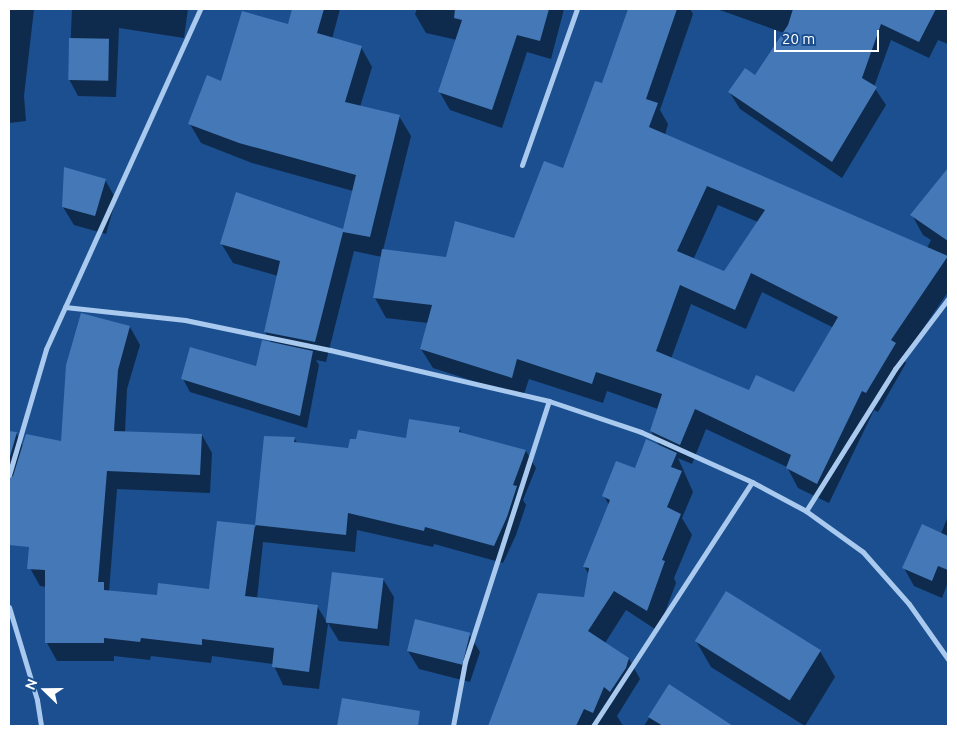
<!DOCTYPE html>
<html>
<head>
<meta charset="utf-8">
<style>
  body { margin:0 }
  #map { position:relative; width:957px; height:735px; overflow:hidden; background:#1b4f8f; font-family:Ubuntu,sans-serif }
  div>[style] { position:absolute }
  [style*='--x'] { left:calc(var(--x)*1px); top:calc(var(--y)*1px); width:calc(var(--w)*1px); rotate:calc(var(--a)*1deg) }
  .shadow>* { inset:0; background:#0007 }
  .building>* { inset:0; background:#4478b7; transform-origin:0 0 }
  .street>* { height:5px; margin:-2.5px; padding:0 2.5px; transform-origin:2.5px; border-radius:2.5px; background:#a9c9ee }
  span { translate:-50% -50%; white-space:nowrap; text-align:center; line-height:1.15; -webkit-text-stroke:4px #1b4f8f; paint-order:stroke }
  .frame { position:absolute; inset:0; border:10px solid #fff; pointer-events:none }
  .north { position:absolute; left:20px; top:665px; width:50px; height:50px; -webkit-text-stroke:4px #1b4f8f; paint-order:stroke; rotate:292deg; font-size:14px; font-weight:700; line-height:20px; text-align:center; color:#fff }
  .north::after { content:''; display:block; margin:auto; width:18px; height:22px; background:#fff; clip-path:polygon(50% 0,100% 100%,50% 72%,0 100%) }
  .scale { position:absolute; left:774px; top:30px; width:105px; height:22px; box-sizing:border-box; border:2px solid #fff; border-top:0; padding-left:6px; font-size:15px; line-height:18px; white-space:nowrap; color:#fff; -webkit-text-stroke:4px #1b4f8f; paint-order:stroke }
</style>
</head>
<body>
<div id="map">
  <div class="shadow">
    <i style="clip-path:polygon(9px 9px,34px 9px,24px 96px,26px 121px,9px 123px)"></i>
    <i style="clip-path:polygon(72px 9px,188px 9px,184px 38px,119px 28px,116px 97px,78px 96px,69px 79px)"></i>
    <i style="clip-path:polygon(evenodd,294px 9px,340px 9px,332px 39px,361px 47px,372px 67px,360px 107px,399px 116px,411px 136px,383px 250px,447px 258px,515px 240px,564px 170px,603px 85px,630px 9px,690px 9px,693px 14px,660px 110px,668px 124px,665px 135px,927px 248px,931px 240px,923px 235px,912px 215px,948px 170px,948px 292px,903px 358px,906px 363px,878px 412px,874px 410px,829px 503px,798px 488px,787px 467px,706px 429px,692px 464px,678px 458px,693px 492px,682px 518px,692px 535px,674px 578px,676px 583px,658px 631px,626px 610px,605px 643px,629px 659px,640px 679px,617px 716px,623px 726px,489px 725px,585px 599px,589px 575px,584px 566px,609px 505px,604px 496px,660px 447px,651px 431px,658px 409px,607px 391px,603px 403px,529px 379px,523px 397px,433px 368px,421px 349px,428px 323px,386px 318px,375px 298px,382px 257px,354px 251px,326px 362px,316px 360px,319px 365px,307px 428px,190px 392px,183px 379px,257px 367px,272px 344px,265px 332px,278px 276px,233px 263px,221px 243px,344px 230px,353px 191px,252px 163px,201px 143px,190px 124px,222px 82px,289px 26px,294px 9px,718px 205px,758px 222px,724px 273px,693px 260px,718px 205px,294px 9px,762px 292px,834px 328px,795px 394px,749px 392px,671px 359px,691px 304px,746px 329px,762px 292px)"></i>
    <i style="clip-path:polygon(417px 9px,564px 9px,551px 59px,527px 52px,502px 128px,450px 110px,439px 91px,457px 40px,426px 33px,415px 14px)"></i>
    <i style="clip-path:polygon(717px 9px,948px 9px,948px 44px,938px 40px,929px 58px,891px 40px,874px 87px,886px 105px,842px 178px,740px 109px,730px 93px,755px 77px,784px 33px)"></i>
    <i style="clip-path:polygon(105px 180px,116px 199px,106px 234px,74px 225px,63px 207px)"></i>
    <i style="clip-path:polygon(130px 327px,140px 345px,127px 389px,125px 433px,202px 435px,212px 453px,210px 493px,117px 489px,109px 592px,158px 596px,210px 591px,218px 523px,256px 527px,265px 437px,294px 438px,298px 444px,349px 449px,459px 428px,462px 434px,526px 451px,536px 468px,523px 500px,526px 505px,516px 535px,503px 563px,434px 544px,433px 547px,357px 530px,355px 552px,263px 542px,257px 599px,317px 606px,328px 624px,319px 689px,283px 685px,273px 664px,212px 656px,211px 663px,151px 656px,150px 660px,114px 656px,114px 661px,57px 661px,47px 643px,47px 587px,40px 586px,30px 568px,36px 501px,9px 495px,9px 432px,16px 433px,23px 446px,62px 442px)"></i>
    <i style="clip-path:polygon(948px 516px,948px 582px,942px 598px,914px 586px,904px 568px,934px 552px)"></i>
    <i style="clip-path:polygon(383px 579px,394px 597px,389px 646px,339px 641px,328px 623px)"></i>
    <i style="clip-path:polygon(469px 634px,480px 652px,470px 682px,419px 669px,408px 651px)"></i>
    <i style="clip-path:polygon(696px 641px,820px 651px,835px 677px,805px 726px,711px 667px)"></i>
    <i style="clip-path:polygon(669px 686px,730px 726px,644px 726px)"></i>
    <i style="clip-path:polygon(343px 699px,398px 725px,398px 726px,339px 726px)"></i>
  </div>
  <div class="building">
    <i style="clip-path:polygon(292px 9px,324px 9px,317px 33px,362px 46px,345px 102px,400px 115px,370px 237px,343px 232px,315px 342px,264px 332px,280px 261px,220px 244px,236px 192px,343px 229px,356px 175px,239px 143px,188px 124px,207px 75px,221px 81px,242px 11px,288px 24px)"></i>
    <i style="clip-path:polygon(455px 9px,549px 9px,540px 41px,517px 35px,492px 110px,438px 92px,462px 20px,454px 18px)"></i>
    <i style="clip-path:polygon(evenodd,628px 9px,677px 9px,646px 99px,658px 103px,649px 127px,948px 256px,891px 340px,896px 343px,866px 393px,862px 391px,817px 484px,786px 468px,791px 455px,695px 409px,680px 445px,650px 431px,662px 394px,596px 372px,592px 384px,517px 359px,512px 378px,420px 349px,432px 305px,373px 298px,382px 249px,446px 257px,455px 221px,514px 238px,544px 161px,563px 168px,595px 81px,602px 83px,628px 9px,707px 186px,765px 210px,724px 271px,677px 251px,707px 186px,628px 9px,751px 273px,838px 317px,794px 392px,756px 375px,749px 390px,656px 351px,680px 285px,735px 310px,751px 273px)"></i>
    <i style="clip-path:polygon(793px 9px,936px 9px,919px 42px,881px 24px,862px 78px,877px 87px,832px 162px,728px 92px,745px 68px,755px 75px,788px 25px)"></i>
    <i style="left:69px;top:38px;width:40px;height:42px;rotate:1deg"></i>
    <i style="clip-path:polygon(64px 167px,106px 179px,95px 216px,62px 207px)"></i>
    <i style="clip-path:polygon(948px 168px,948px 241px,910px 215px)"></i>
    <i style="clip-path:polygon(81px 313px,130px 326px,118px 370px,114px 431px,202px 434px,200px 475px,107px 471px,98px 582px,104px 582px,104px 590px,157px 595px,158px 583px,209px 589px,217px 521px,255px 525px,245px 596px,318px 605px,309px 672px,272px 667px,274px 648px,202px 639px,202px 645px,141px 638px,140px 642px,104px 638px,104px 643px,45px 643px,45px 570px,27px 569px,29px 547px,9px 545px,9px 479px,13px 476px,26px 434px,61px 441px,66px 365px)"></i>
    <i style="clip-path:polygon(262px 340px,313px 351px,300px 416px,181px 379px,190px 347px,256px 366px)"></i>
    <i style="clip-path:polygon(409px 419px,460px 427px,459px 432px,526px 450px,513px 485px,517px 486px,507px 517px,494px 546px,425px 527px,424px 531px,348px 513px,346px 535px,255px 525px,264px 436px,295px 437px,294px 442px,348px 448px,350px 439px,356px 439px,358px 430px,406px 438px)"></i>
    <i style="clip-path:polygon(9px 431px,17px 432px,9px 460px)"></i>
    <i style="clip-path:polygon(646px 439px,677px 453px,671px 467px,682px 471px,667px 507px,681px 514px,662px 560px,665px 561px,647px 611px,614px 591px,588px 631px,629px 658px,626px 668px,610px 692px,604px 687px,593px 713px,584px 709px,576px 726px,488px 726px,538px 593px,584px 597px,589px 568px,583px 567px,610px 500px,602px 496px,616px 461px,635px 468px)"></i>
    <i style="clip-path:polygon(922px 524px,948px 536px,948px 570px,938px 566px,932px 581px,902px 568px)"></i>
    <i style="left:332px;top:572px;width:52px;height:51px;rotate:7deg"></i>
    <i style="left:726px;top:591px;width:112px;height:59px;rotate:32deg"></i>
    <i style="left:415px;top:619px;width:57px;height:33px;rotate:14deg"></i>
    <i style="clip-path:polygon(669px 684px,733px 726px,663px 726px,648px 717px)"></i>
    <i style="clip-path:polygon(342px 698px,420px 711px,418px 726px,337px 726px)"></i>
  </div>
  <div class="street">
    <i style="--x:522;--y:165;--w:165;--a:-70.6"></i>
    <i style="--x:65;--y:307;--w:121;--a:6.2"></i>
    <i style="--x:185;--y:320;--w:148;--a:11.7"></i>
    <i style="--x:330;--y:350;--w:225;--a:13.1"></i>
    <i style="--x:549;--y:401;--w:97;--a:18.6"></i>
    <i style="--x:641;--y:432;--w:122;--a:24.2"></i>
    <i style="--x:752;--y:482;--w:61;--a:28.2"></i>
    <i style="--x:806;--y:511;--w:70;--a:35.7"></i>
    <i style="--x:863;--y:552;--w:69;--a:48.5"></i>
    <i style="--x:909;--y:604;--w:67;--a:54.7"></i>
    <i style="--x:9;--y:475;--w:131;--a:-73.6"></i>
    <i style="--x:46;--y:349;--w:373;--a:-65.6"></i>
    <i style="--x:806;--y:511;--w:168;--a:-57.9"></i>
    <i style="--x:895;--y:369;--w:88;--a:-52.9"></i>
    <i style="--x:9;--y:607;--w:97;--a:73.2"></i>
    <i style="--x:37;--y:700;--w:26;--a:81"></i>
    <i style="--x:453;--y:726;--w:65;--a:-79.4"></i>
    <i style="--x:465;--y:662;--w:274;--a:-72.2"></i>
    <i style="--x:593;--y:726;--w:291;--a:-56.9"></i>
  </div>
  <div class="frame"></div>
  <div class="north">N</div>
  <div class="scale">20 m</div>
</div>
</body>
</html>
